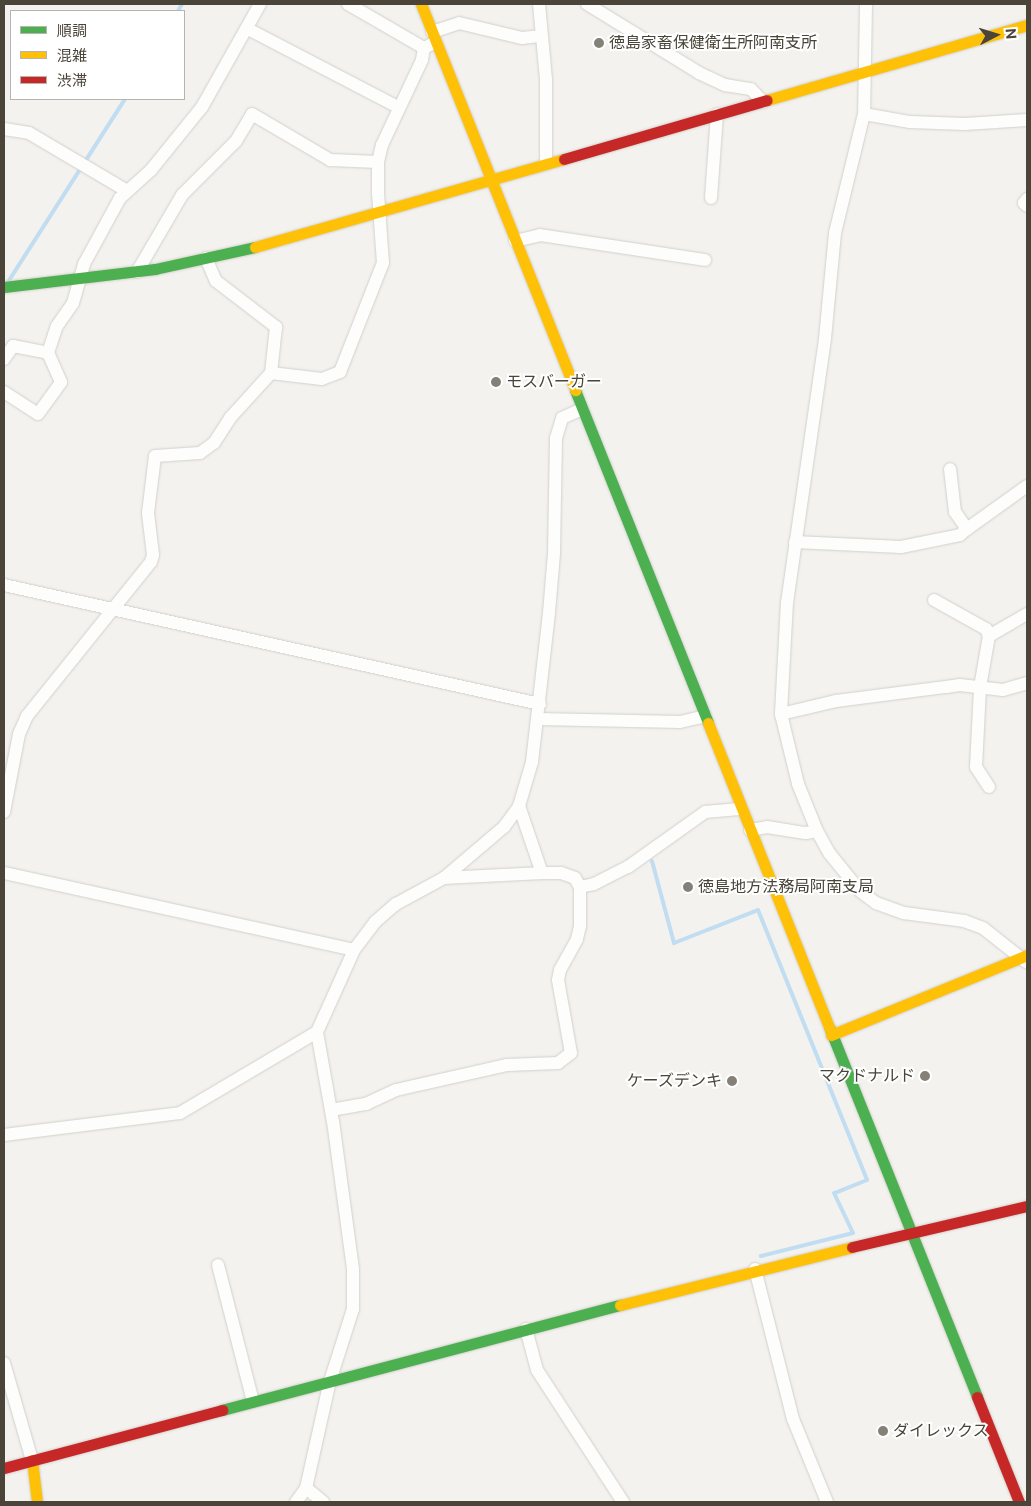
<!DOCTYPE html>
<html>
<head>
<meta charset="utf-8">
<style>
  body { margin:0 }
  #map { position:relative; width:1031px; height:1506px; overflow:hidden; background:#f4f2ee; font-family:"Public Sans","Noto Sans JP",sans-serif }
  div>[style] { position:absolute }
  [style*='--x'] { left:calc(var(--x)*1px); top:calc(var(--y)*1px); width:calc(var(--w)*1px); rotate:calc(var(--a)*1deg) }
  .stream>* { height:4px; margin:-2px; padding:0 2px; transform-origin:2px; border-radius:2px; background:#c0ddf1 }
  .roads { filter:drop-shadow(0 0 1px #d2d0cb) drop-shadow(0 0 1px #d2d0cb) }
  .street>* { height:12px; margin:-6px; padding:0 6px; transform-origin:6px; border-radius:6px; background:#fdfdfc }
  .fast>* { height:11px; margin:-5.5px; padding:0 5.5px; transform-origin:5.5px; border-radius:5.5px; background:#4caf50 }
  .slow>* { height:11px; margin:-5.5px; padding:0 5.5px; transform-origin:5.5px; border-radius:5.5px; background:#ffc107 }
  .jam>* { height:11px; margin:-5.5px; padding:0 5.5px; transform-origin:5.5px; border-radius:5.5px; background:#c62828 }
  .dots>* { width:14px; height:14px; translate:-50% -50%; box-sizing:border-box; border:2px solid #fff; border-radius:50% }
  span { translate:-50% -50%; white-space:nowrap; text-align:center; line-height:1.15; -webkit-text-stroke:4px #fff; paint-order:stroke }
  .poi-label { font-size:16px; color:#4b4439 }
  .left { translate:0 -50%; text-align:left }
  .right { translate:-100% -50%; text-align:right }
  .frame { position:absolute; inset:0; border:5px solid #4b4439; pointer-events:none }
  .legend { position:absolute; left:10px; top:10px; width:175px; height:90px; box-sizing:border-box; background:#fff; border:1px solid #b7b4b0; margin:0; padding:6px 9px; list-style:none; font-size:15px; color:#4b4439 }
  .legend li { display:flex; align-items:center; gap:10px; height:25px }
  .legend b { width:25px; border:1px solid #b7b4b0 }
  .north { position:absolute; left:971px; top:10px; width:50px; height:50px; -webkit-text-stroke:4px #fff; paint-order:stroke; rotate:85deg; font-size:14px; font-weight:700; line-height:20px; text-align:center; color:#4b4439 }
  .north::after { content:''; display:block; margin:auto; width:18px; height:22px; background:#4b4439; clip-path:polygon(50% 0,100% 100%,50% 72%,0 100%) }
</style>
</head>
<body>
<div id="map">
  <div class="stream">
    <i style="--x:178;--y:11;--w:8;--a:-60"></i>
    <i style="--x:8;--y:282;--w:217;--a:-57.4"></i>
    <i style="--x:652;--y:861;--w:85;--a:75"></i>
    <i style="--x:674;--y:943;--w:90;--a:-21.4"></i>
    <i style="--x:758;--y:910;--w:291;--a:68"></i>
    <i style="--x:867;--y:1180;--w:35;--a:158"></i>
    <i style="--x:834;--y:1193;--w:44;--a:64.6"></i>
    <i style="--x:853;--y:1233;--w:95;--a:166"></i>
  </div>
  <div class="roads">
    <div class="street">
      <i style="--x:348;--y:4;--w:88;--a:30.1"></i>
      <i style="--x:424;--y:48;--w:7;--a:-27"></i>
      <i style="--x:539;--y:4;--w:76;--a:84.7"></i>
      <i style="--x:546;--y:80;--w:84;--a:90"></i>
      <i style="--x:587;--y:4;--w:132;--a:31.6"></i>
      <i style="--x:699;--y:73;--w:29;--a:25"></i>
      <i style="--x:725;--y:85;--w:26;--a:9"></i>
      <i style="--x:751;--y:89;--w:18;--a:47"></i>
      <i style="--x:866;--y:4;--w:110;--a:91"></i>
      <i style="--x:864;--y:114;--w:122;--a:103.7"></i>
      <i style="--x:835;--y:233;--w:106;--a:95.4"></i>
      <i style="--x:825;--y:339;--w:266;--a:98.2"></i>
      <i style="--x:787;--y:602;--w:112;--a:93.1"></i>
      <i style="--x:781;--y:714;--w:72;--a:76.3"></i>
      <i style="--x:798;--y:784;--w:51;--a:68"></i>
      <i style="--x:817;--y:831;--w:26;--a:61"></i>
      <i style="--x:830;--y:854;--w:48;--a:51"></i>
      <i style="--x:860;--y:891;--w:20;--a:37"></i>
      <i style="--x:876;--y:903;--w:30;--a:20"></i>
      <i style="--x:904;--y:913;--w:61;--a:7.6"></i>
      <i style="--x:964;--y:921;--w:20;--a:20"></i>
      <i style="--x:983;--y:928;--w:55;--a:38.3"></i>
      <i style="--x:248;--y:29;--w:169;--a:27.5"></i>
      <i style="--x:432;--y:32;--w:28;--a:-18"></i>
      <i style="--x:459;--y:23;--w:65;--a:13.4"></i>
      <i style="--x:522;--y:38;--w:18;--a:-6"></i>
      <i style="--x:864;--y:114;--w:47;--a:9.9"></i>
      <i style="--x:910;--y:122;--w:55;--a:2.1"></i>
      <i style="--x:965;--y:124;--w:62;--a:-3.7"></i>
      <i style="--x:4;--y:129;--w:25;--a:9"></i>
      <i style="--x:29;--y:133;--w:114;--a:30.6"></i>
      <i style="--x:711;--y:198;--w:84;--a:-85.9"></i>
      <i style="--x:1027;--y:199;--w:5;--a:127"></i>
      <i style="--x:1024;--y:203;--w:4;--a:45"></i>
      <i style="--x:515;--y:241;--w:26;--a:-13"></i>
      <i style="--x:540;--y:235;--w:167;--a:8.6"></i>
      <i style="--x:206;--y:258;--w:25;--a:67"></i>
      <i style="--x:216;--y:281;--w:76;--a:37.5"></i>
      <i style="--x:276;--y:327;--w:46;--a:96.2"></i>
      <i style="--x:137;--y:272;--w:89;--a:-59.7"></i>
      <i style="--x:182;--y:195;--w:76;--a:-45"></i>
      <i style="--x:236;--y:141;--w:31;--a:-59"></i>
      <i style="--x:252;--y:114;--w:91;--a:30.5"></i>
      <i style="--x:330;--y:160;--w:48;--a:2.4"></i>
      <i style="--x:4;--y:359;--w:16;--a:-55"></i>
      <i style="--x:13;--y:346;--w:36;--a:11"></i>
      <i style="--x:4;--y:392;--w:40;--a:32.9"></i>
      <i style="--x:38;--y:414;--w:39;--a:-54"></i>
      <i style="--x:61;--y:382;--w:32;--a:-114"></i>
      <i style="--x:48;--y:353;--w:28;--a:-72"></i>
      <i style="--x:57;--y:326;--w:28;--a:-55"></i>
      <i style="--x:73;--y:303;--w:41;--a:-74.2"></i>
      <i style="--x:84;--y:264;--w:75;--a:-61.4"></i>
      <i style="--x:120;--y:198;--w:42;--a:-42.1"></i>
      <i style="--x:151;--y:170;--w:81;--a:-51"></i>
      <i style="--x:202;--y:107;--w:118;--a:-60.6"></i>
      <i style="--x:967;--y:529;--w:74;--a:-35.6"></i>
      <i style="--x:795;--y:542;--w:106;--a:2.7"></i>
      <i style="--x:901;--y:547;--w:60;--a:-11.5"></i>
      <i style="--x:960;--y:535;--w:9;--a:-41"></i>
      <i style="--x:967;--y:529;--w:21;--a:-125"></i>
      <i style="--x:955;--y:512;--w:43;--a:-96.6"></i>
      <i style="--x:4;--y:585;--w:549;--a:12.52"></i>
      <i style="--x:934;--y:600;--w:60;--a:29.1"></i>
      <i style="--x:986;--y:629;--w:8;--a:67"></i>
      <i style="--x:989;--y:636;--w:44;--a:-30.1"></i>
      <i style="--x:781;--y:714;--w:57;--a:-13.3"></i>
      <i style="--x:836;--y:701;--w:111;--a:-7.3"></i>
      <i style="--x:946;--y:687;--w:14;--a:-8"></i>
      <i style="--x:960;--y:685;--w:43;--a:6.6"></i>
      <i style="--x:1003;--y:690;--w:25;--a:-16"></i>
      <i style="--x:538;--y:719;--w:142;--a:1.2"></i>
      <i style="--x:680;--y:722;--w:26;--a:-13"></i>
      <i style="--x:989;--y:787;--w:24;--a:-123"></i>
      <i style="--x:976;--y:767;--w:80;--a:-87.1"></i>
      <i style="--x:980;--y:687;--w:52;--a:-80"></i>
      <i style="--x:519;--y:806;--w:71;--a:71.1"></i>
      <i style="--x:4;--y:812;--w:79;--a:-79.1"></i>
      <i style="--x:19;--y:734;--w:20;--a:-66"></i>
      <i style="--x:27;--y:716;--w:198;--a:-51.2"></i>
      <i style="--x:151;--y:562;--w:7;--a:-74"></i>
      <i style="--x:153;--y:555;--w:42;--a:-96.8"></i>
      <i style="--x:148;--y:513;--w:57;--a:-83"></i>
      <i style="--x:155;--y:456;--w:45;--a:-3.8"></i>
      <i style="--x:200;--y:453;--w:17;--a:-36"></i>
      <i style="--x:214;--y:443;--w:30;--a:-57"></i>
      <i style="--x:230;--y:418;--w:61;--a:-47.7"></i>
      <i style="--x:271;--y:373;--w:51;--a:6.7"></i>
      <i style="--x:322;--y:379;--w:19;--a:-21"></i>
      <i style="--x:340;--y:372;--w:117;--a:-68.5"></i>
      <i style="--x:383;--y:263;--w:69;--a:-94.1"></i>
      <i style="--x:378;--y:194;--w:32;--a:-90"></i>
      <i style="--x:378;--y:162;--w:17;--a:-77"></i>
      <i style="--x:382;--y:145;--w:94;--a:-64.8"></i>
      <i style="--x:422;--y:60;--w:12;--a:-81"></i>
      <i style="--x:750;--y:830;--w:17;--a:-10"></i>
      <i style="--x:767;--y:827;--w:39;--a:9"></i>
      <i style="--x:806;--y:833;--w:11;--a:-10"></i>
      <i style="--x:4;--y:873;--w:358;--a:12.4"></i>
      <i style="--x:580;--y:887;--w:14;--a:-12"></i>
      <i style="--x:594;--y:884;--w:38;--a:-27"></i>
      <i style="--x:628;--y:867;--w:95;--a:-35.5"></i>
      <i style="--x:705;--y:812;--w:37;--a:-5"></i>
      <i style="--x:331;--y:1110;--w:36;--a:-10"></i>
      <i style="--x:366;--y:1104;--w:33;--a:-25"></i>
      <i style="--x:396;--y:1090;--w:114;--a:-12.7"></i>
      <i style="--x:507;--y:1065;--w:51;--a:-2.2"></i>
      <i style="--x:558;--y:1063;--w:16;--a:-38"></i>
      <i style="--x:571;--y:1053;--w:74;--a:-100.1"></i>
      <i style="--x:558;--y:980;--w:10;--a:-79"></i>
      <i style="--x:560;--y:970;--w:35;--a:-61"></i>
      <i style="--x:577;--y:939;--w:13;--a:-77"></i>
      <i style="--x:580;--y:926;--w:39;--a:-90"></i>
      <i style="--x:580;--y:887;--w:10;--a:-119"></i>
      <i style="--x:575;--y:878;--w:15;--a:-160"></i>
      <i style="--x:561;--y:873;--w:19;--a:180"></i>
      <i style="--x:542;--y:873;--w:98;--a:177.1"></i>
      <i style="--x:4;--y:1135;--w:177;--a:-7.1"></i>
      <i style="--x:180;--y:1113;--w:159;--a:-30.6"></i>
      <i style="--x:218;--y:1265;--w:140;--a:75.6"></i>
      <i style="--x:755;--y:1269;--w:155;--a:75.8"></i>
      <i style="--x:793;--y:1419;--w:90;--a:67.7"></i>
      <i style="--x:526;--y:1329;--w:42;--a:75"></i>
      <i style="--x:537;--y:1370;--w:158;--a:56.9"></i>
      <i style="--x:4;--y:1363;--w:101;--a:73.9"></i>
      <i style="--x:306;--y:1488;--w:22;--a:39"></i>
      <i style="--x:296;--y:1502;--w:17;--a:-54"></i>
      <i style="--x:306;--y:1488;--w:110;--a:-77.4"></i>
      <i style="--x:330;--y:1381;--w:76;--a:-72.3"></i>
      <i style="--x:353;--y:1309;--w:40;--a:-90"></i>
      <i style="--x:353;--y:1269;--w:148;--a:-97.7"></i>
      <i style="--x:333;--y:1122;--w:91;--a:-100.1"></i>
      <i style="--x:317;--y:1032;--w:90;--a:-65.7"></i>
      <i style="--x:354;--y:950;--w:35;--a:-53"></i>
      <i style="--x:375;--y:922;--w:28;--a:-41"></i>
      <i style="--x:396;--y:904;--w:55;--a:-28.4"></i>
      <i style="--x:444;--y:878;--w:79;--a:-40.4"></i>
      <i style="--x:504;--y:827;--w:26;--a:-54"></i>
      <i style="--x:519;--y:806;--w:46;--a:-73.5"></i>
      <i style="--x:532;--y:762;--w:150;--a:-83.5"></i>
      <i style="--x:549;--y:613;--w:60;--a:-85.2"></i>
      <i style="--x:554;--y:553;--w:115;--a:-89"></i>
      <i style="--x:556;--y:438;--w:21;--a:-73"></i>
      <i style="--x:562;--y:418;--w:22;--a:-24"></i>
    </div>
    <div class="fast">
      <i style="--x:4;--y:287;--w:152;--a:-6.8"></i>
      <i style="--x:155;--y:269;--w:102;--a:-12.4"></i>
      <i style="--x:575;--y:390;--w:359;--a:68.2"></i>
      <i style="--x:830;--y:1029;--w:396;--a:68.2"></i>
      <i style="--x:222;--y:1410;--w:412;--a:-14.8"></i>
    </div>
    <div class="slow">
      <i style="--x:421;--y:4;--w:416;--a:68.2"></i>
      <i style="--x:767;--y:100;--w:271;--a:-16.1"></i>
      <i style="--x:255;--y:247;--w:321;--a:-15.9"></i>
      <i style="--x:708;--y:723;--w:329;--a:68.3"></i>
      <i style="--x:831;--y:1035;--w:212;--a:-22.2"></i>
      <i style="--x:620;--y:1305;--w:239;--a:-14"></i>
      <i style="--x:32;--y:1460;--w:42;--a:83.2"></i>
    </div>
    <div class="jam">
      <i style="--x:564;--y:159;--w:211;--a:-16.2"></i>
      <i style="--x:852;--y:1247;--w:180;--a:-13.2"></i>
      <i style="--x:977;--y:1397;--w:113;--a:68.2"></i>
      <i style="--x:4;--y:1468;--w:226;--a:-14.9"></i>
    </div>
  </div>
  <div class="dots">
    <i style="left:599px;top:43px;background:#868178"></i>
    <i style="left:496px;top:382px;background:#868178"></i>
    <i style="left:688px;top:887px;background:#868178"></i>
    <i style="left:925px;top:1076px;background:#868178"></i>
    <i style="left:732px;top:1081px;background:#868178"></i>
    <i style="left:883px;top:1431px;background:#868178"></i>
  </div>
  <div class="poi-label">
    <span class="left" style="left:609px;top:43px">徳島家畜保健衛生所阿南支所</span>
    <span class="left" style="left:506px;top:382px">モスバーガー</span>
    <span class="left" style="left:698px;top:887px">徳島地方法務局阿南支局</span>
    <span class="right" style="left:915px;top:1076px">マクドナルド</span>
    <span class="right" style="left:722px;top:1081px">ケーズデンキ</span>
    <span class="left" style="left:893px;top:1431px">ダイレックス</span>
  </div>
  <div class="frame"></div>
  <ul class="legend">
  <li><b style="height:6px;background:#4caf50"></b>順調</li>
  <li><b style="height:6px;background:#ffc107"></b>混雑</li>
  <li><b style="height:6px;background:#c62828"></b>渋滞</li>
  </ul>
  <div class="north">N</div>
</div>
</body>
</html>
